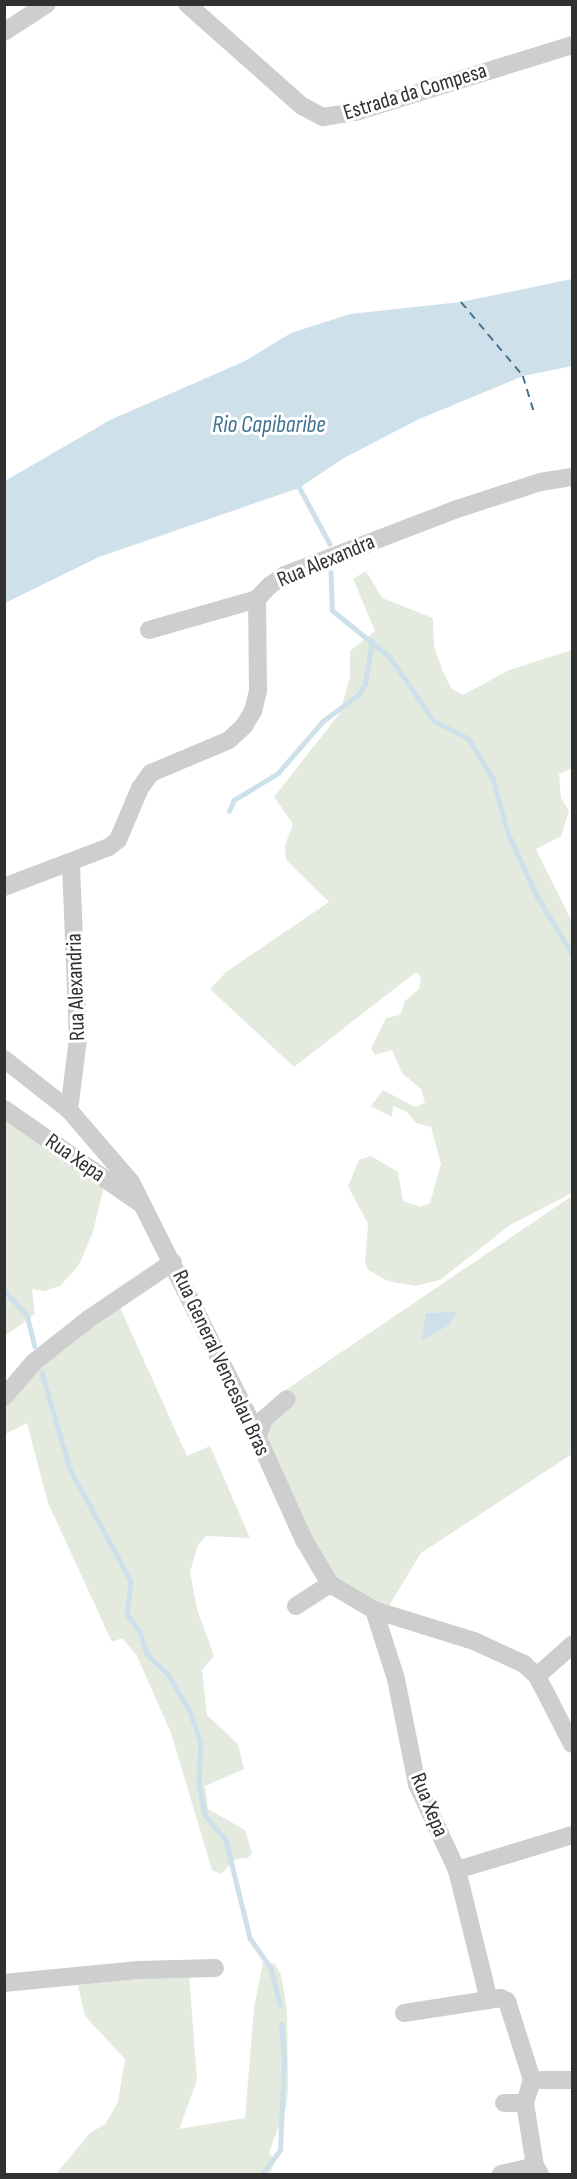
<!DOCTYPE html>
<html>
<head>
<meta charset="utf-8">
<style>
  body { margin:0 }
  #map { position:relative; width:577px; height:2179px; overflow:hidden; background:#fff; font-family:"Sofia Sans Condensed",sans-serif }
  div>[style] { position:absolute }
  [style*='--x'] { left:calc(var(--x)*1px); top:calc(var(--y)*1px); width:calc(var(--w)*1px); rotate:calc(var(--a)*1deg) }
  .green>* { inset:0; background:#e4eade }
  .water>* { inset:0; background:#cee1eb }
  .stream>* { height:4.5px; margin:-2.25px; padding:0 2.25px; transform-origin:2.25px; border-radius:2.25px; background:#cee1eb }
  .ferry>* { height:1.5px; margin-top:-0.75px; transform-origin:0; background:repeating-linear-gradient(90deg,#44738f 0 8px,transparent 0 14px) }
  .minor>* { height:18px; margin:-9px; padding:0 9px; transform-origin:9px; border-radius:9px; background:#cecece }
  span { translate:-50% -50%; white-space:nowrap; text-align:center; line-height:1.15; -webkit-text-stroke:6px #fff; paint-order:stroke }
  .street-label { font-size:22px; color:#313131 }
  .water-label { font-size:24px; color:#44738f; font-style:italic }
  .frame { position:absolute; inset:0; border:6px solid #313131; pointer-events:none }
</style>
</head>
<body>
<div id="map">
  <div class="green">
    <i style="clip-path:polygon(366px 571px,382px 598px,433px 618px,434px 647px,443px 672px,451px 688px,463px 695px,509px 670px,572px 650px,572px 768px,559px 774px,561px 798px,569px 811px,561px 836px,536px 849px,572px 922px,572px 1193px,510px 1225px,440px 1280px,415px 1286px,388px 1281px,368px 1270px,365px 1262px,368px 1224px,348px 1186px,359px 1160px,371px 1156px,398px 1172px,403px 1201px,420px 1207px,430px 1203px,441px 1164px,431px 1127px,416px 1123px,407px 1112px,393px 1106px,392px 1117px,371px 1106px,383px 1090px,415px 1107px,425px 1103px,421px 1089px,402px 1073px,392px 1050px,375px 1055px,371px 1048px,386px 1018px,400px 1015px,405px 1001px,419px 989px,421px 977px,416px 972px,294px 1067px,210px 989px,226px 972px,329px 902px,286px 860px,285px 845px,293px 824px,274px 797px,340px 713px,350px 676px,350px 651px,375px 631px,353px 579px)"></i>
    <i style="clip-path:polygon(4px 1117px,104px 1186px,93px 1232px,79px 1265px,60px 1286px,44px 1291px,32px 1289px,35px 1314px,5px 1336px)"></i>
    <i style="clip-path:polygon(572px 1196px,572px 1454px,421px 1553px,389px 1606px,364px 1599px,328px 1574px,274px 1458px,265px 1429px,281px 1393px)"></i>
    <i style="clip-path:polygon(118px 1303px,187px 1456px,210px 1446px,250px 1538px,206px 1536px,198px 1545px,190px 1572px,197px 1609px,214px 1656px,202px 1670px,207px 1715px,238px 1744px,244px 1769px,205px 1786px,208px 1809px,245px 1830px,252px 1853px,248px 1858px,236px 1859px,221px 1874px,212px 1870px,171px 1733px,137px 1656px,122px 1638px,112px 1642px,48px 1503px,27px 1423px,5px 1434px,5px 1407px,20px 1386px,60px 1348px)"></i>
    <i style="clip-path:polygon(263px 1962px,275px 1964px,281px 1975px,287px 2010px,288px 2088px,286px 2108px,269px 2152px,275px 2161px,270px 2174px,56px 2174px,90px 2133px,105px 2124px,118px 2102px,125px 2059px,85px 2016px,78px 1985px,189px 1974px,197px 2080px,179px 2129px,245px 2118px,254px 2008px)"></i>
  </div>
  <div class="water">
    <i style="clip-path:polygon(572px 279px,572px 366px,523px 376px,417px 420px,344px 458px,299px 488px,99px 557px,5px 603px,5px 481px,110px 420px,245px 361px,291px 333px,350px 314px,461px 302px)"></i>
    <i style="clip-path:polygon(457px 1312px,449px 1325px,422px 1340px,426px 1313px)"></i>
  </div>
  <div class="stream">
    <i style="--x:297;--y:483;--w:69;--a:61.6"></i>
    <i style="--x:331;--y:572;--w:38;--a:88"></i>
    <i style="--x:332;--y:610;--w:75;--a:39"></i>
    <i style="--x:390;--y:657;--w:78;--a:55.5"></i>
    <i style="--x:434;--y:721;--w:38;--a:27"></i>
    <i style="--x:468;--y:738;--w:47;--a:58"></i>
    <i style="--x:493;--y:778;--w:57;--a:74.7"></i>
    <i style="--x:508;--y:833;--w:69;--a:65.3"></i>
    <i style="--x:537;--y:896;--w:68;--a:58.9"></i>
    <i style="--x:229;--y:811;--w:12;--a:-66"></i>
    <i style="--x:234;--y:800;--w:52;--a:-31.5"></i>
    <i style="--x:278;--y:773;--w:69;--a:-49.1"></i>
    <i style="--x:323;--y:721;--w:45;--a:-36.9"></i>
    <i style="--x:359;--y:694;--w:12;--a:-59"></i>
    <i style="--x:365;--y:684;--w:44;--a:-80.8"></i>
    <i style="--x:4;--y:1290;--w:34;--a:47"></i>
    <i style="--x:27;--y:1315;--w:32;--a:76"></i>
    <i style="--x:42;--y:1372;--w:101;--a:73.9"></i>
    <i style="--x:70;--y:1469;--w:128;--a:61.4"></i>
    <i style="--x:131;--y:1581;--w:33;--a:97"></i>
    <i style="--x:127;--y:1614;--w:21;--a:53"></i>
    <i style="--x:140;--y:1631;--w:24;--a:73"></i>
    <i style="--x:147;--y:1654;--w:29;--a:44"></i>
    <i style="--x:168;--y:1674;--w:43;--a:59.3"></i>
    <i style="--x:190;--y:1711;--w:34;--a:71"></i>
    <i style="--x:201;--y:1743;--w:40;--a:92.9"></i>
    <i style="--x:199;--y:1783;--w:33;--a:79"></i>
    <i style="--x:205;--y:1815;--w:33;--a:50"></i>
    <i style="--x:226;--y:1840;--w:101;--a:76.2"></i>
    <i style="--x:250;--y:1938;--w:37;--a:55"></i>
    <i style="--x:271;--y:1968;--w:38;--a:76"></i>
    <i style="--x:262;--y:2174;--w:30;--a:-53"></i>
    <i style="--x:280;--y:2150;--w:87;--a:-87.4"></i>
    <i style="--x:284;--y:2063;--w:39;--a:-94"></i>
  </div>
  <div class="ferry">
    <i style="--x:461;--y:302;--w:97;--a:50"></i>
    <i style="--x:523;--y:376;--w:39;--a:73"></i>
  </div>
  <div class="minor">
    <i style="--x:187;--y:4;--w:154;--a:41.6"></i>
    <i style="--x:302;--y:106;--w:24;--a:28"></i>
    <i style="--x:323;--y:117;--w:36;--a:-9"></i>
    <i style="--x:359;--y:111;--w:223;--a:-17.2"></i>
    <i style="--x:4;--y:32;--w:51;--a:-33.1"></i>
    <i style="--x:149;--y:630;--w:112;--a:-16"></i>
    <i style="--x:4;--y:887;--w:112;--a:-20.9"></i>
    <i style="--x:109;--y:847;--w:11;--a:-38"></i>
    <i style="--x:118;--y:840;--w:56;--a:-67.1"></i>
    <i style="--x:140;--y:788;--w:19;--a:-54"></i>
    <i style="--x:151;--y:773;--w:85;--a:-22.9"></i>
    <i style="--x:229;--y:740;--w:21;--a:-43"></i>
    <i style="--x:244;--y:726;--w:17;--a:-59"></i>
    <i style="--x:253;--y:711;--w:21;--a:-76"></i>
    <i style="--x:258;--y:691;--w:92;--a:-90.6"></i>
    <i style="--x:257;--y:599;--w:18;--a:-47"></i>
    <i style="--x:269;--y:586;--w:19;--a:-35"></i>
    <i style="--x:285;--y:575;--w:181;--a:-21"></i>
    <i style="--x:454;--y:510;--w:90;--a:-18"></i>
    <i style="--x:540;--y:482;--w:32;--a:-9"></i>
    <i style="--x:4;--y:1059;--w:83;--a:38.1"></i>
    <i style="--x:69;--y:1110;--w:95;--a:49.3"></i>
    <i style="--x:131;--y:1182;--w:262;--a:63.4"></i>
    <i style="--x:248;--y:1416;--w:136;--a:65.7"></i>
    <i style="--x:304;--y:1540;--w:51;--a:59.4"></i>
    <i style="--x:330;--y:1584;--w:51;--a:30.6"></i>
    <i style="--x:374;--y:1610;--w:105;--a:17.2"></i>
    <i style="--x:474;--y:1641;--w:55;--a:24.7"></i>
    <i style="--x:524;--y:1664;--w:18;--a:43"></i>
    <i style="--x:537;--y:1676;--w:76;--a:62.8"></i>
    <i style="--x:4;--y:1109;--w:167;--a:34.7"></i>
    <i style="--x:69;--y:1110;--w:72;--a:-82.8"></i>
    <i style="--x:78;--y:1039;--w:177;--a:-92.3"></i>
    <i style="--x:4;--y:1397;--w:46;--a:-49.4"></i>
    <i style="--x:34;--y:1362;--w:71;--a:-38.2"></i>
    <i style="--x:90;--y:1318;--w:100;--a:-34"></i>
    <i style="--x:257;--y:1438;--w:20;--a:-70"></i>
    <i style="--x:264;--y:1419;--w:30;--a:-41"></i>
    <i style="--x:296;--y:1606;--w:40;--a:-32.9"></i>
    <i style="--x:374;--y:1610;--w:72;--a:72.3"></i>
    <i style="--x:396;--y:1679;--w:107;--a:78.7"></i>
    <i style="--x:417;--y:1784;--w:95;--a:65.1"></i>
    <i style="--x:457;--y:1870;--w:134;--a:76.2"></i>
    <i style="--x:537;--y:1676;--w:47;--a:-41.5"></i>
    <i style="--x:457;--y:1870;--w:120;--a:-16.9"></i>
    <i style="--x:4;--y:1983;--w:135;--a:-5.5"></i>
    <i style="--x:138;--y:1970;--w:77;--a:-1.5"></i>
    <i style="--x:404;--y:2013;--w:98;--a:-8.8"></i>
    <i style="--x:501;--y:1998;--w:7;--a:27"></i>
    <i style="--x:507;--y:2001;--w:83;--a:72.4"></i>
    <i style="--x:532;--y:2080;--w:24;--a:107"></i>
    <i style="--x:525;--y:2103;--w:64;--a:81"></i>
    <i style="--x:535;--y:2166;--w:9;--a:58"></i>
    <i style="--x:532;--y:2080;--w:40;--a:0"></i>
    <i style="--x:504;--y:2103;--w:21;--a:0"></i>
    <i style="--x:501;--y:2174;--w:35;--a:-13"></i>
  </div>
  <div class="street-label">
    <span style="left:415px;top:92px;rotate:-17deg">Estrada da Compesa</span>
    <span style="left:326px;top:561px;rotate:-23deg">Rua Alexandra</span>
    <span style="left:76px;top:987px;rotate:-92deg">Rua Alexandria</span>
    <span style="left:75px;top:1158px;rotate:35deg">Rua Xepa</span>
    <span style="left:221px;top:1363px;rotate:65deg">Rua General Venceslau Bras</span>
    <span style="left:429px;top:1805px;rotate:68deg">Rua Xepa</span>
  </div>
  <div class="water-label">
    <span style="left:269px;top:425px">Rio Capibaribe</span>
  </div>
  <div class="frame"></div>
</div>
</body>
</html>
